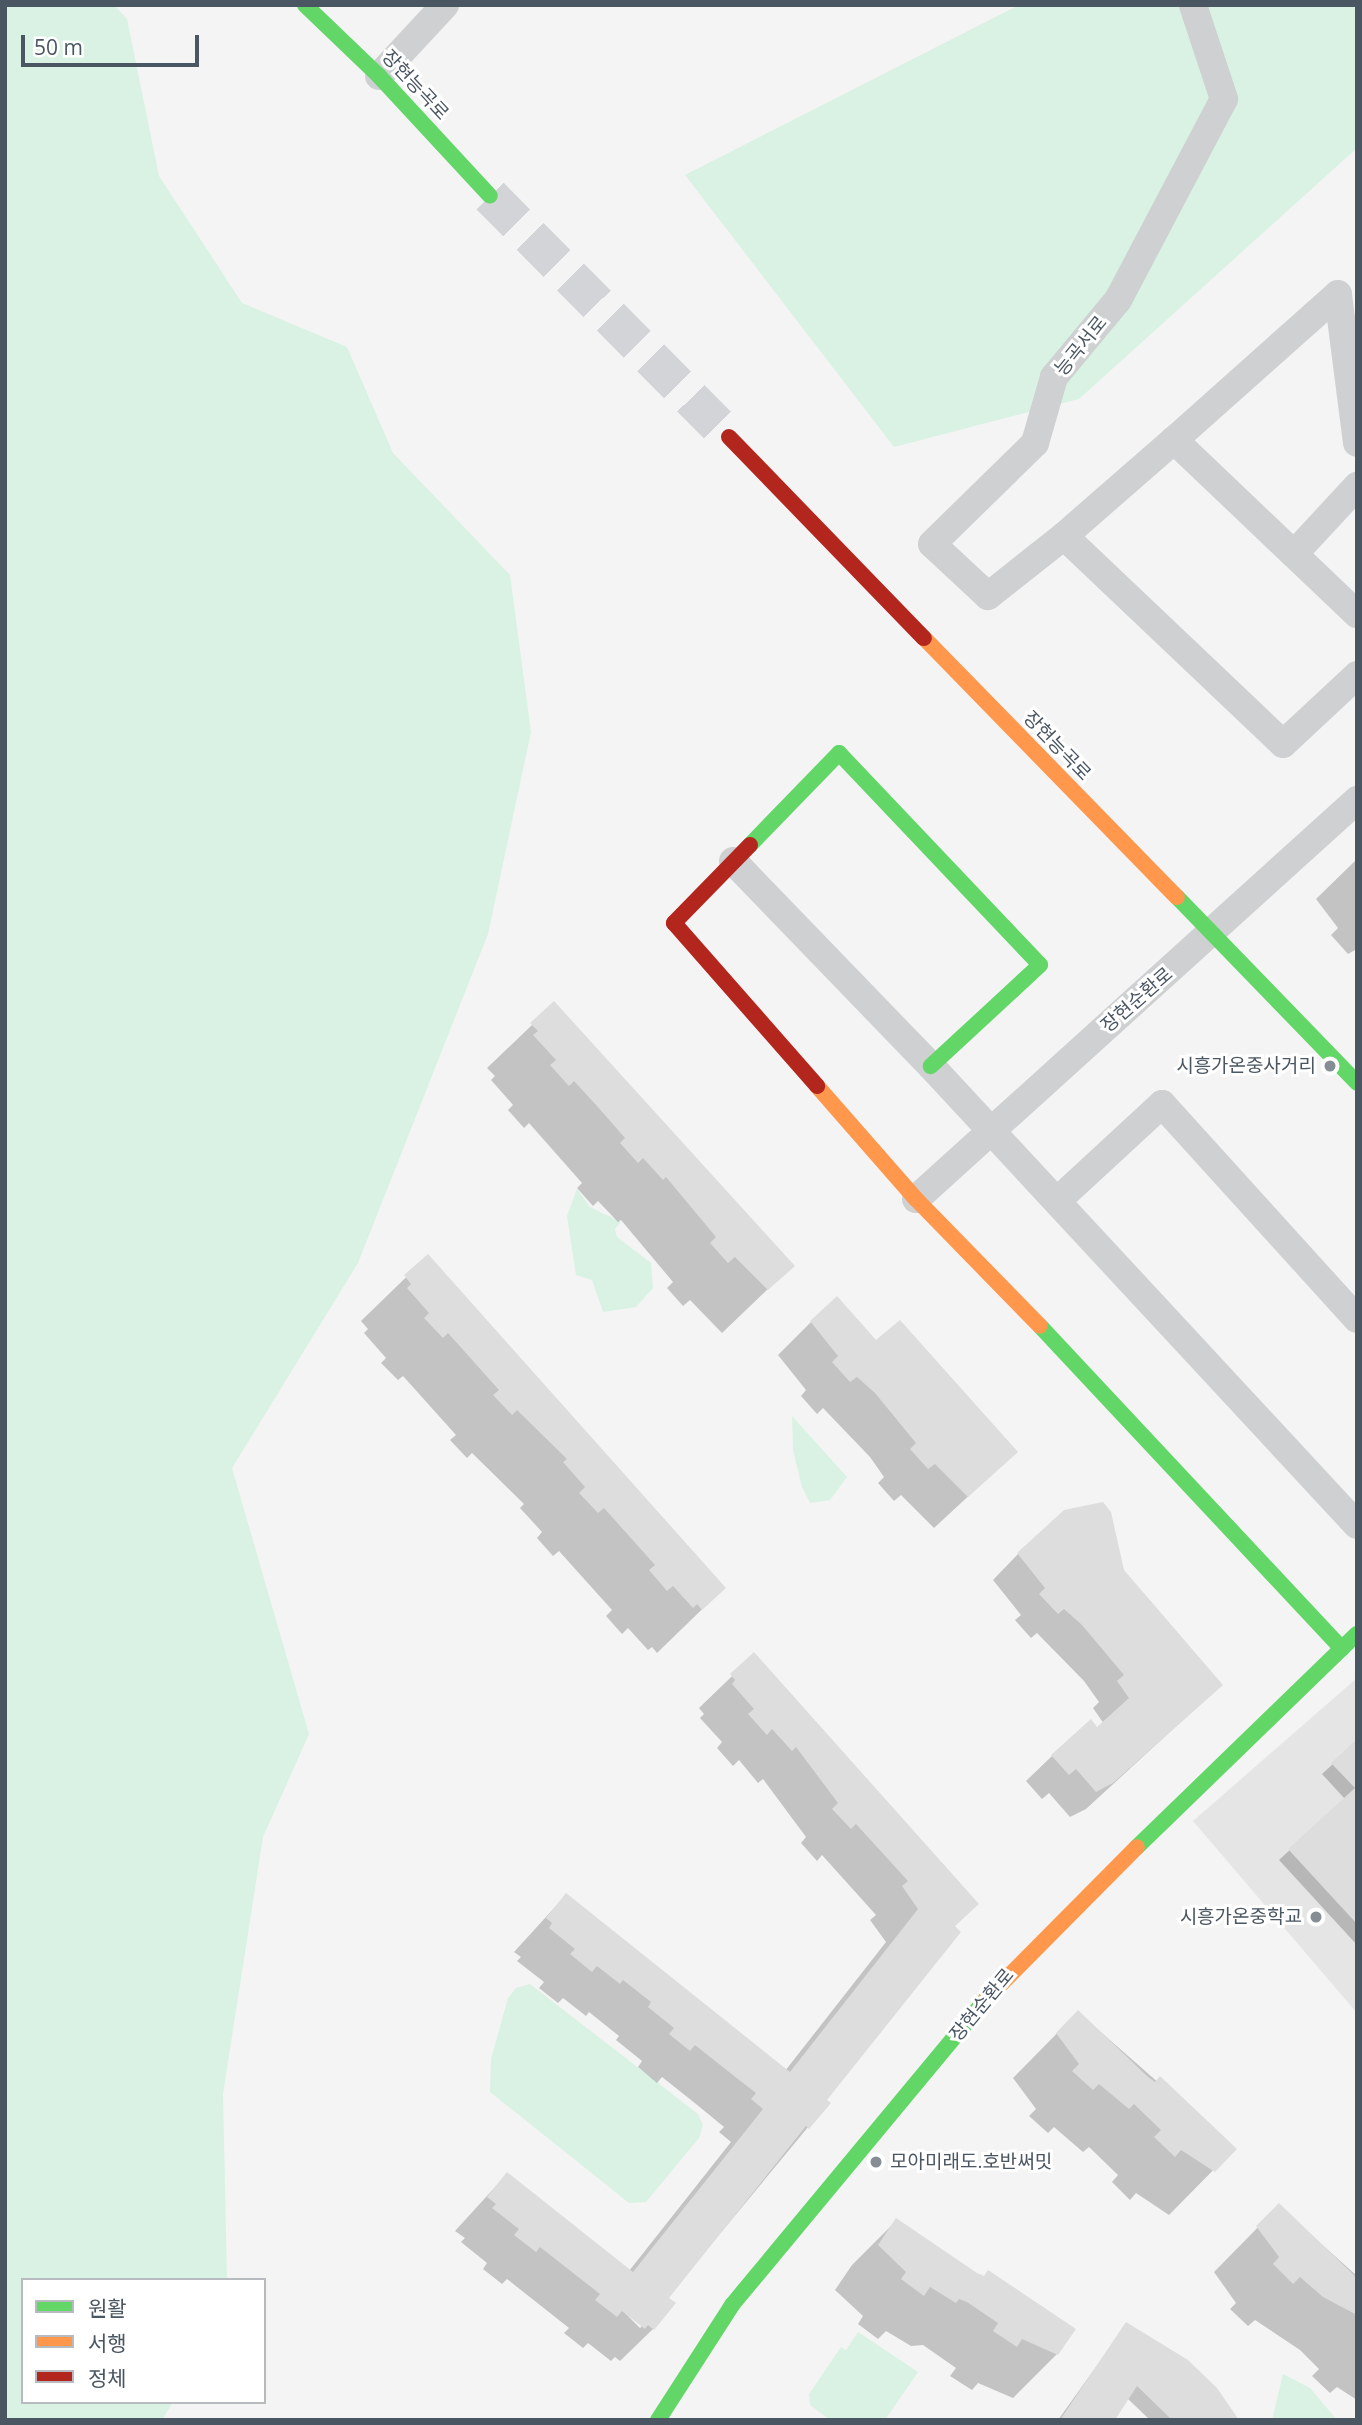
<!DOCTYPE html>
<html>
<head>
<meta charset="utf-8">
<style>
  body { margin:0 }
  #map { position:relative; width:1362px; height:2425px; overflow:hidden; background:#f4f4f4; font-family:"Open Sans","Noto Sans KR",sans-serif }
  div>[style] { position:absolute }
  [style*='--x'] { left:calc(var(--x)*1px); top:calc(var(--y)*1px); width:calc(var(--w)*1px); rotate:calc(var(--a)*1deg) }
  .education>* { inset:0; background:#e6e5e6 }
  .green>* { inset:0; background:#d9f2e3 }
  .shadow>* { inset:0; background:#0003 }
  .building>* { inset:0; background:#ddddde }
  .secondary-tunnel>* { height:38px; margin-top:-19px; transform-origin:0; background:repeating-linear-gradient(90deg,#d2d4d7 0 38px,transparent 0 57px) }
  .street>* { height:28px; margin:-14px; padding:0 14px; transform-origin:14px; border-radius:14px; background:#ced0d2 }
  .fast>* { height:16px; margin:-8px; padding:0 8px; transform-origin:8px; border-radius:8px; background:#63d668 }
  .slow>* { height:16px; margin:-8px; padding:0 8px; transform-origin:8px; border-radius:8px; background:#ff974d }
  .jam>* { height:16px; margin:-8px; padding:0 8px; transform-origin:8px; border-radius:8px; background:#b3261e }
  .dots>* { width:19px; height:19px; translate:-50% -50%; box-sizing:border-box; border:4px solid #fff; border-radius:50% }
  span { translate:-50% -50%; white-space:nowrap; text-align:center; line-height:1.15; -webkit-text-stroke:6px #fff; paint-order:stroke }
  .street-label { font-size:19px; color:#4a5661 }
  .poi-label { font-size:19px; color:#4a5661 }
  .right { translate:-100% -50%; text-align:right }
  .left { translate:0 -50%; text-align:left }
  .frame { position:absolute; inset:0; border:7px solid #4a5661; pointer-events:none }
  .legend { position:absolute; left:21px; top:2278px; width:245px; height:126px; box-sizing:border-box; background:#fff; border:2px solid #b7bbc0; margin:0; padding:9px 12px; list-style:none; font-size:21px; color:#4a5661 }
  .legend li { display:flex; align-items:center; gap:14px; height:35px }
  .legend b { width:35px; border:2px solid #b7bbc0 }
  .scale { position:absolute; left:21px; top:35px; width:178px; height:32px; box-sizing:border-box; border:4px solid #4a5661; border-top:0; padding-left:9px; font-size:21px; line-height:24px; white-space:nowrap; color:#4a5661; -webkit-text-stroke:5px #fff; paint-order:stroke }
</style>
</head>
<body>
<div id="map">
  <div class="education">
    <i style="clip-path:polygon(1357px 1678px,1357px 2013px,1193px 1821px)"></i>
  </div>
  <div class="green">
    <i style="clip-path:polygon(5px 5px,114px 5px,127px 19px,159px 176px,242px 303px,347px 347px,393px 453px,510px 575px,531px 732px,488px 934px,358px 1263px,232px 1468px,309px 1734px,263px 1837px,223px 2094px,227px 2280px,23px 2280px,23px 2402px,173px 2402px,162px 2420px,5px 2420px)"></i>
    <i style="clip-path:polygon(1019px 5px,1357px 5px,1357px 148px,1079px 399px,894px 447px,685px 175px)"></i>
    <i style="clip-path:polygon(577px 1189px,590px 1207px,621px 1222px,615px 1229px,617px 1237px,651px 1263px,653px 1288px,636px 1307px,603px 1312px,592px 1280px,576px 1275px,567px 1216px)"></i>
    <i style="clip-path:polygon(792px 1416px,847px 1477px,830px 1500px,810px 1503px,802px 1487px,793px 1450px)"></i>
    <i style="clip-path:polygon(530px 1984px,698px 2114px,703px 2125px,699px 2138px,646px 2202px,629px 2203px,490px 2092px,491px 2059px,508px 1998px,516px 1988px)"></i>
    <i style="clip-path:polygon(858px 2332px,918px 2372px,885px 2420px,830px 2420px,810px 2405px,809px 2394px,841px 2347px,846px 2350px)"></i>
    <i style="clip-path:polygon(1283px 2374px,1310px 2388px,1337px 2420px,1272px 2420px)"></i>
  </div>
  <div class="shadow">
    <i style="clip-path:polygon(1357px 859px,1357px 949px,1348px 954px,1331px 935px,1338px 928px,1316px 899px)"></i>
    <i style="clip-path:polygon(554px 1004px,792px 1266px,722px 1333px,690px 1300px,683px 1306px,667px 1288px,673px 1282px,621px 1220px,618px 1222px,598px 1201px,593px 1206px,577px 1188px,582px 1183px,529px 1123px,524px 1128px,508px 1110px,513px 1105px,491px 1080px,495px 1076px,487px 1068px)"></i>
    <i style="clip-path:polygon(428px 1256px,724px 1588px,657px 1653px,652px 1647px,648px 1650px,628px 1628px,622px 1634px,606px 1616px,612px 1610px,559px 1551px,553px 1556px,537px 1538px,542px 1532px,520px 1508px,524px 1504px,472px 1453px,467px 1458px,450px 1440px,456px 1435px,403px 1376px,398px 1380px,381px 1363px,386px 1358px,364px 1333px,368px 1329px,361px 1321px)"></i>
    <i style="clip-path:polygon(811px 1322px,876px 1343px,1016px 1452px,934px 1528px,901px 1495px,894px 1501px,878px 1483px,884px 1477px,870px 1457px,823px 1408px,817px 1414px,801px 1396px,806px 1390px,778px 1355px)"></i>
    <i style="clip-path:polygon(1018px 1554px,1122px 1571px,1221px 1685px,1086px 1809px,1070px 1817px,1049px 1793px,1042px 1799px,1026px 1781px,1052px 1756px,1104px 1724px,1093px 1708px,1099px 1702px,1084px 1681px,1037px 1633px,1031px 1638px,1015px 1620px,1021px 1615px,993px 1580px)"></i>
    <i style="clip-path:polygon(evenodd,754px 1655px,954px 1927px,825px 2100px,828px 2103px,666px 2299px,653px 2329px,620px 2361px,615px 2357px,611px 2361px,588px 2343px,583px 2348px,564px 2333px,569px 2328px,507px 2279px,502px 2284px,483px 2269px,487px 2263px,461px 2242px,465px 2238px,455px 2231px,507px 2174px,629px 2271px,731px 2142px,719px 2132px,724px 2127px,696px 2104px,662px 2077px,657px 2083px,638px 2067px,642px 2061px,616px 2040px,619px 2036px,589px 2012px,586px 2016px,563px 1998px,558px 2003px,539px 1988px,544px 1982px,517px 1961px,521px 1957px,514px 1952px,566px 1895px,785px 2071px,886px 1942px,870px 1920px,876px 1915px,822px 1855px,817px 1861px,801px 1843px,806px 1837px,763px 1779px,758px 1783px,739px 1760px,733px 1766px,717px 1748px,722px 1742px,700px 1718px,704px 1714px,699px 1708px,754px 1655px,616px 2304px,643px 2325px,640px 2328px,616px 2304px)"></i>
    <i style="clip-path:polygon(1357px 1742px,1357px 1945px,1279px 1860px,1345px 1799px,1322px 1774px)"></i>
    <i style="clip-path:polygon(1078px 2012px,1234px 2149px,1169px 2215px,1136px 2193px,1130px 2200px,1112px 2182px,1118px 2175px,1089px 2147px,1083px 2152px,1054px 2127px,1048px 2133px,1029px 2116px,1036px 2109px,1013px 2078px)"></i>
    <i style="clip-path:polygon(1279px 2206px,1357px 2276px,1357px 2400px,1337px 2387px,1330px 2393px,1312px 2376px,1319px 2369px,1300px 2350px,1255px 2320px,1248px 2326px,1230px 2309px,1236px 2303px,1214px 2272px)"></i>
    <i style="clip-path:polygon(896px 2221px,1057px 2354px,1013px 2398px,978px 2383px,972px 2390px,950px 2376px,956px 2368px,923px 2345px,911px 2346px,886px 2331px,878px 2339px,858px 2324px,863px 2316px,835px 2290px,852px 2265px)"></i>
    <i style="clip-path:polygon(1126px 2325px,1236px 2420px,1150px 2420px,1127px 2398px,1112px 2420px,1058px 2420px)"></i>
  </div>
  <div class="building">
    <i style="clip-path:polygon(554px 1001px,795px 1266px,768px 1290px,735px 1257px,728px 1263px,710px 1243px,716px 1237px,666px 1177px,663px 1180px,643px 1158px,638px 1163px,620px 1143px,625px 1138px,597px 1106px,574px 1081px,569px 1086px,550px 1065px,556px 1060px,533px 1035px,538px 1031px,530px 1023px)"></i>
    <i style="clip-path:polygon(428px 1254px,726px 1588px,702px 1610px,697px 1604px,693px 1608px,673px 1586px,667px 1591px,649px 1570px,655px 1565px,604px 1508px,598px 1513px,579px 1493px,585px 1487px,563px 1462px,567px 1459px,517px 1410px,512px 1415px,493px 1395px,499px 1390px,448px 1333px,443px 1338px,424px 1318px,429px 1313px,407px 1288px,411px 1284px,404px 1275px)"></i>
    <i style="clip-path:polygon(837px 1296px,876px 1340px,900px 1320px,1018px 1452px,968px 1497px,935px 1464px,928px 1469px,910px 1449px,916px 1443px,875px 1393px,857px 1377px,850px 1382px,832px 1362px,838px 1356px,810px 1321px)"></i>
    <i style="clip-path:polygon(1103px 1502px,1111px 1512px,1124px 1570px,1223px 1685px,1113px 1783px,1096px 1792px,1076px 1769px,1069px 1775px,1051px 1755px,1091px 1719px,1097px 1727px,1129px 1698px,1117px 1681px,1124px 1675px,1082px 1625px,1064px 1609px,1058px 1614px,1039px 1594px,1045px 1588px,1017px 1553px,1064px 1510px)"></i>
    <i style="clip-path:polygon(754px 1652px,979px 1904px,955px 1926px,961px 1932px,827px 2100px,831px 2103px,809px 2129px,806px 2126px,669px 2298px,676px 2303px,654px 2330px,648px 2325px,645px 2329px,622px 2311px,617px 2317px,595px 2300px,600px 2294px,540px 2247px,536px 2252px,514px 2235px,519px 2229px,492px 2208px,496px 2204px,487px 2197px,507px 2172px,633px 2272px,763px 2109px,751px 2099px,756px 2093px,729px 2072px,695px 2045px,690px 2051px,669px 2034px,674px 2028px,648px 2007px,651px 2002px,623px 1980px,620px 1984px,597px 1966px,592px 1972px,570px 1954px,575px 1949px,549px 1928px,552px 1923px,546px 1918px,566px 1893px,790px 2072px,918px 1909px,902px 1886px,908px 1881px,856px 1824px,851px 1829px,832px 1809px,838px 1803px,796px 1747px,792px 1751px,772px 1729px,767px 1735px,748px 1714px,754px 1709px,732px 1684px,735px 1680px,730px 1674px)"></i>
    <i style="clip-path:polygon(1357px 1739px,1357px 1924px,1288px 1849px,1355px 1788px,1331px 1763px)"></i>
    <i style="clip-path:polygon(1078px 2010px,1148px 2077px,1155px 2082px,1160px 2076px,1237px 2149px,1215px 2172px,1181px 2150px,1175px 2157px,1154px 2137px,1161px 2130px,1134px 2104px,1129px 2109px,1099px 2084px,1093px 2090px,1072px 2071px,1079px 2064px,1056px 2033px)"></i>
    <i style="clip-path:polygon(1279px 2203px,1357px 2278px,1357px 2315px,1323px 2297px,1300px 2277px,1293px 2284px,1273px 2264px,1279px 2257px,1256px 2226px)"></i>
    <i style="clip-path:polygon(896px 2218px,977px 2273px,984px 2276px,988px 2270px,1076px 2329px,1058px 2355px,1022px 2339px,1017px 2347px,993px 2331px,998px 2323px,967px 2302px,959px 2299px,956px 2303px,930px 2287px,924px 2296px,901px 2279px,906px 2272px,878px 2245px)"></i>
    <i style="clip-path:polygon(1126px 2322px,1188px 2360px,1217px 2388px,1239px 2420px,1172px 2420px,1137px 2386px,1115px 2420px,1060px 2420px)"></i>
  </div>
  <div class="secondary-tunnel">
    <i style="--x:490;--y:196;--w:339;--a:45.2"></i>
  </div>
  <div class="street">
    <i style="--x:379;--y:76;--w:97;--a:-47.1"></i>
    <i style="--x:1174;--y:440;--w:146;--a:138.9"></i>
    <i style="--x:1064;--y:536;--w:302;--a:43.5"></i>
    <i style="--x:1283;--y:744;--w:101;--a:-43"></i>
    <i style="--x:1357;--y:443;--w:150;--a:-97.3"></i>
    <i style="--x:1338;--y:294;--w:220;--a:138.3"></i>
    <i style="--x:1174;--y:440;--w:253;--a:43.6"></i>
    <i style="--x:1064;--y:536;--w:97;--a:141.7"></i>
    <i style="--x:988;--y:596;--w:76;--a:-137.1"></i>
    <i style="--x:932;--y:544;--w:144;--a:-44.4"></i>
    <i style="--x:1035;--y:443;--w:69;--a:-73.9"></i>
    <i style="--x:1054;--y:377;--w:100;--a:-50.3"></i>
    <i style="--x:1118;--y:300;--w:227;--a:-62.2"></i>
    <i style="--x:1224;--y:99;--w:99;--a:-108.3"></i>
    <i style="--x:1294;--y:554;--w:93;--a:-47.2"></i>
    <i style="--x:733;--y:861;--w:285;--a:46"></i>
    <i style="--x:931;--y:1066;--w:626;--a:47.14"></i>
    <i style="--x:916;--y:1199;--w:595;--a:-42.14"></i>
    <i style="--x:1057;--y:1201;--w:143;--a:-42.7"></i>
    <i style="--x:1162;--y:1104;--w:290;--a:47.8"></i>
  </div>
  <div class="fast">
    <i style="--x:305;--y:5;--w:103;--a:43.8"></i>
    <i style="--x:379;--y:76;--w:163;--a:47.2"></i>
    <i style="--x:750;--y:845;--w:128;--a:-45.9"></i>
    <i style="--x:839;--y:753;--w:292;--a:46.5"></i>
    <i style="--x:1040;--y:965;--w:149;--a:137.2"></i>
    <i style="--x:1177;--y:897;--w:259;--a:45.9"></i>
    <i style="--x:1040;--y:1326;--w:442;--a:46.9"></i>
    <i style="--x:1137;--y:1847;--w:306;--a:-44.1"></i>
    <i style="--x:658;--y:2420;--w:137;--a:-57.2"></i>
    <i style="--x:732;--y:2305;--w:398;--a:-50.3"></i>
  </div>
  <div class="slow">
    <i style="--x:924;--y:638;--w:362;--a:45.7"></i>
    <i style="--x:817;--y:1086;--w:150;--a:48.8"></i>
    <i style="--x:916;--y:1199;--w:177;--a:45.7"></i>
    <i style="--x:986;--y:1999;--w:214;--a:-45.2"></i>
  </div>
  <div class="jam">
    <i style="--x:729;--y:437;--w:280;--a:45.9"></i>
    <i style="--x:750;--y:845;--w:109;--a:134.3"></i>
    <i style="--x:674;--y:923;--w:217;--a:48.7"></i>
  </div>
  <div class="dots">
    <i style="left:1330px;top:1066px;background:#868d94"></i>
    <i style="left:1316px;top:1917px;background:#868d94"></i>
    <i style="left:876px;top:2162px;background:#868d94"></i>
  </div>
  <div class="street-label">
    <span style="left:415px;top:85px;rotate:47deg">장현능곡로</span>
    <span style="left:1081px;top:346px;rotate:-51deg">능곡서로</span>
    <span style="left:1057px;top:746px;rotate:46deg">장현능곡로</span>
    <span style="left:1137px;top:1000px;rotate:-41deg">장현순환로</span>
    <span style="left:982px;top:2005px;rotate:-50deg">장현순환로</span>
  </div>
  <div class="poi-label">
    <span class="right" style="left:1316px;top:1066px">시흥가온중사거리</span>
    <span class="right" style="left:1302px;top:1917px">시흥가온중학교</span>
    <span class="left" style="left:890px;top:2162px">모아미래도.호반써밋</span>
  </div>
  <div class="frame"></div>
  <ul class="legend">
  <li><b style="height:9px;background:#63d668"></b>원활</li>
  <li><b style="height:9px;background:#ff974d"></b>서행</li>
  <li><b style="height:9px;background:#b3261e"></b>정체</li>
  </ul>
  <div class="scale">50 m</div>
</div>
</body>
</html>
